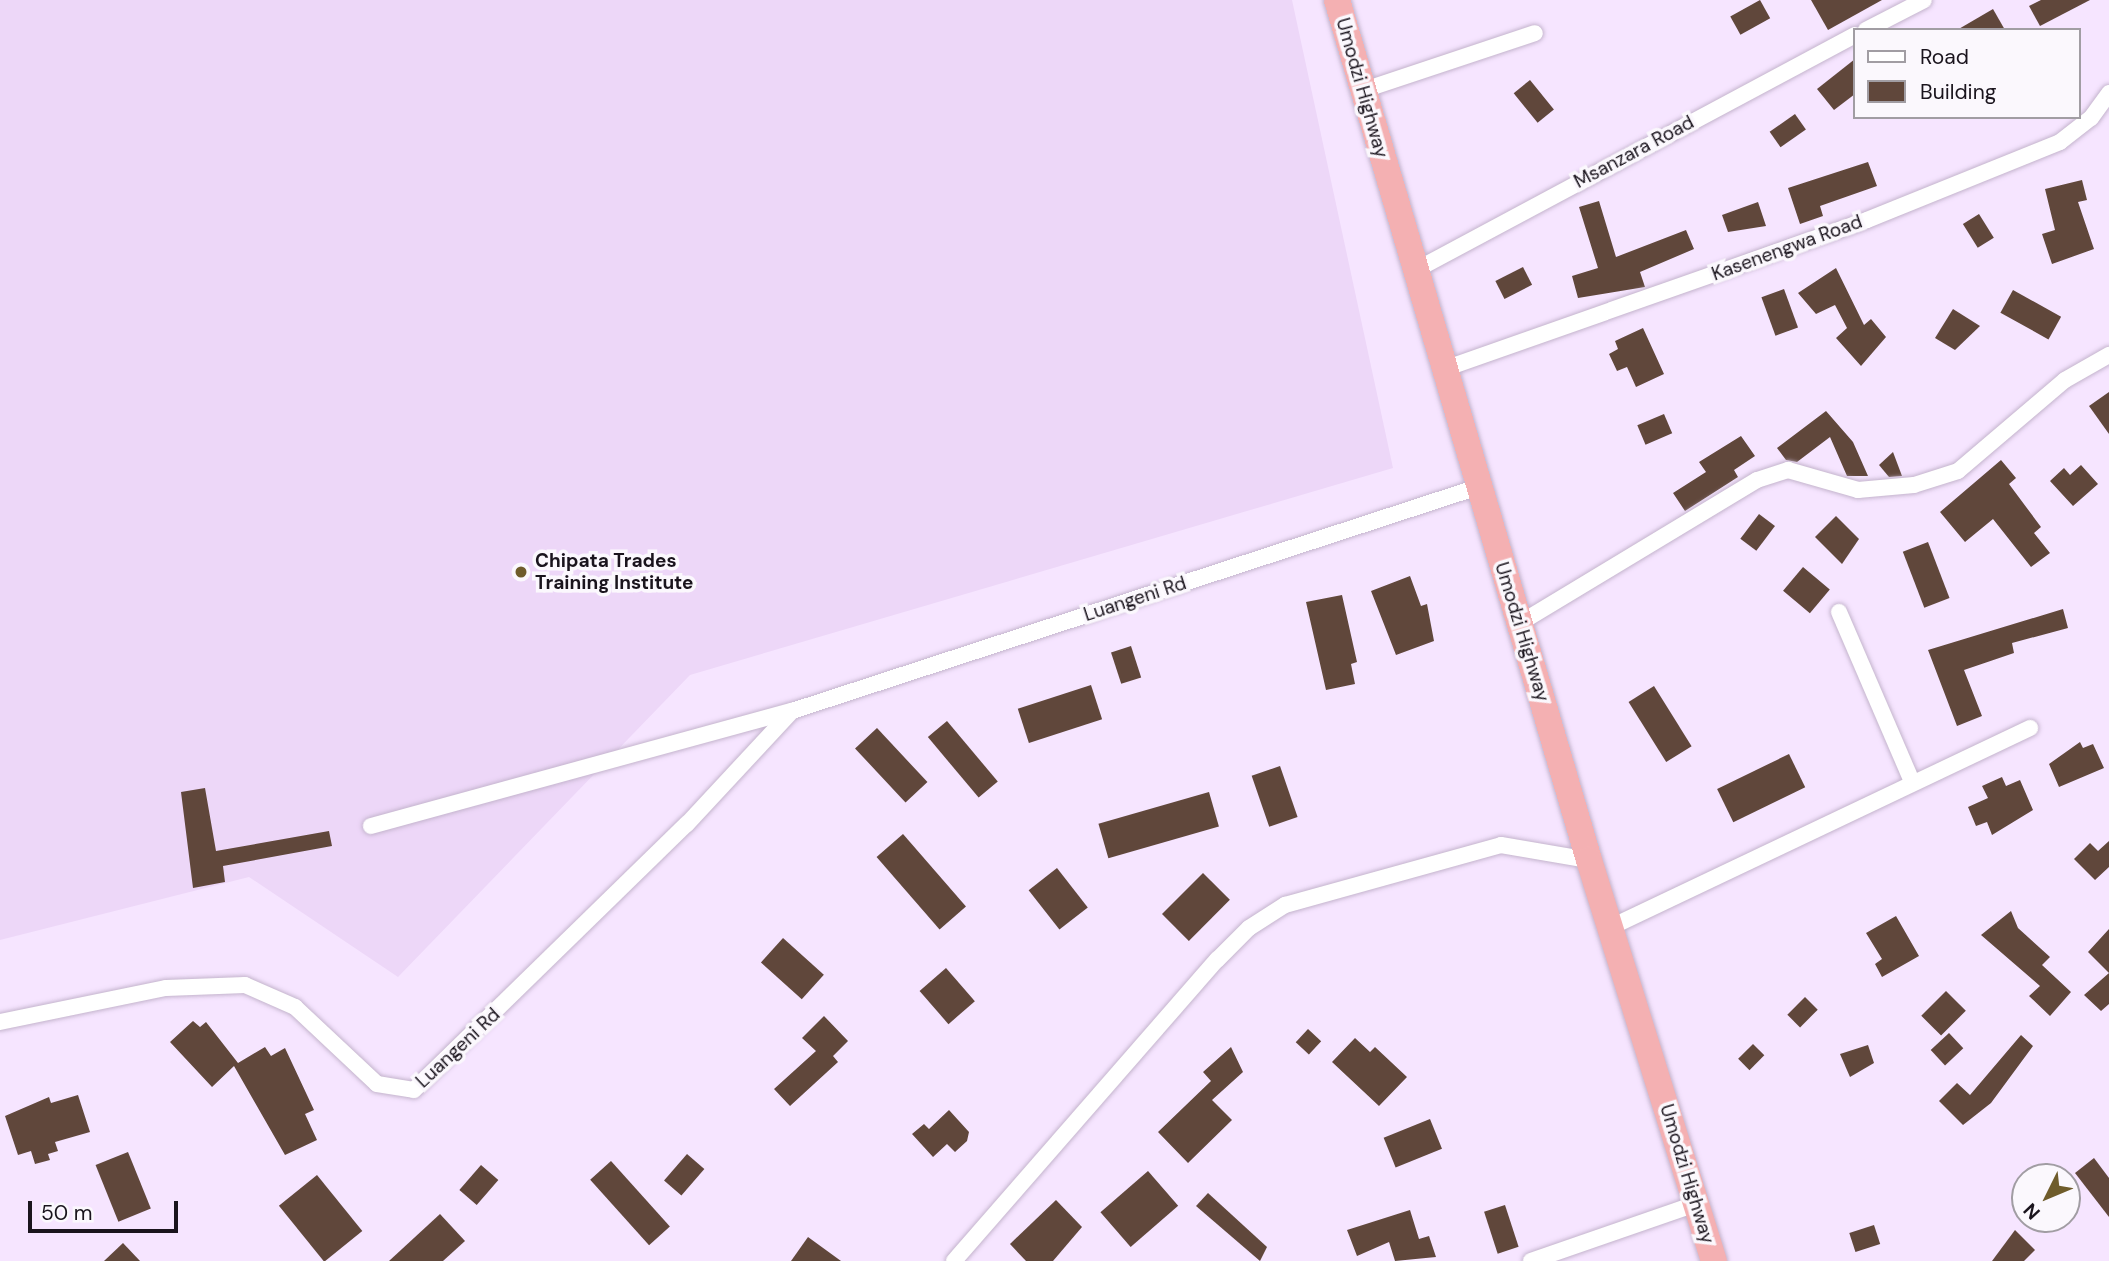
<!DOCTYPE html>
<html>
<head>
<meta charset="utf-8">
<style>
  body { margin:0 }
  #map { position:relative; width:2109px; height:1261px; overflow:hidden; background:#f6e5ff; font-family:"DM Sans",sans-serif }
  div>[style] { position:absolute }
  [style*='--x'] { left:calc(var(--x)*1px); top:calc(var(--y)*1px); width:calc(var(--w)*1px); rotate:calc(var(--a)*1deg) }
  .built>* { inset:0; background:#edd7f8 }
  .building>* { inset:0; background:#60473b; transform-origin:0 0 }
  .roads { filter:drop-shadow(0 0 2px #c4b4cd) drop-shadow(0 0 2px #c4b4cd) }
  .minor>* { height:16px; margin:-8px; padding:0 8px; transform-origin:8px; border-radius:8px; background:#fff }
  .trunk>* { height:26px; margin:-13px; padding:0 13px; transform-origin:13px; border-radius:13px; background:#f4b0b2 }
  .dots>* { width:19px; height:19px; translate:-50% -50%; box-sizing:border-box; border:4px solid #fbf8fd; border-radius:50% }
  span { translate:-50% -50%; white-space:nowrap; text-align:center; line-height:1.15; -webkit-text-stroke:7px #fbf8fd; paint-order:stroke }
  .street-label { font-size:19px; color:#1a141d }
  .poi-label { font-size:19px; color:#1a141d; font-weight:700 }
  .left { translate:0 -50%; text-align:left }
  .legend { position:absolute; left:1853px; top:28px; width:228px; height:91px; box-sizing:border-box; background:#fbf8fd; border:2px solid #a19da3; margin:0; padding:9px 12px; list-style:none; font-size:21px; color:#1a141d }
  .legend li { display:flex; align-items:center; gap:14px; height:35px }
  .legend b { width:35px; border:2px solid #a19da3 }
  .north { position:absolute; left:2011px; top:1163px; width:70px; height:70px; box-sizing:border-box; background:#fbf8fd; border:2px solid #a19da3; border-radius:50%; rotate:227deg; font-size:19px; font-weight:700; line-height:28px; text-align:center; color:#1a141d }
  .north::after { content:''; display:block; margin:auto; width:24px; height:32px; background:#6f5c2b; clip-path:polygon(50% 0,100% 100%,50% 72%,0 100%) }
  .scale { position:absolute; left:28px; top:1201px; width:150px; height:32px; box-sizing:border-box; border:4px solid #1a141d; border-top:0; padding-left:9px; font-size:21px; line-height:24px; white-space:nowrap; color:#1a141d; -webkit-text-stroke:5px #fbf8fd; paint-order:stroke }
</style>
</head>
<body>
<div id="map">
  <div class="built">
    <i style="clip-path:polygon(0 0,1292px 0,1393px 468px,690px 675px,398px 977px,249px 877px,0 940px)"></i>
  </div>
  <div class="building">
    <i style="left:1760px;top:0;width:21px;height:34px;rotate:61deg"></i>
    <i style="clip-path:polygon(1811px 0,1882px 0,1828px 30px)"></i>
    <i style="clip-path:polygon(2041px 0,2090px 0,2040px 26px,2029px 6px)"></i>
    <i style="clip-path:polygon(1993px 9px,2005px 30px,1957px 30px)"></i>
    <i style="clip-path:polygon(1855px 59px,1855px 94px,1834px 110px,1817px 89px)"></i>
    <i style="left:1530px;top:80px;width:38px;height:21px;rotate:51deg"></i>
    <i style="left:1795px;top:114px;width:19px;height:31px;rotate:55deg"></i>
    <i style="clip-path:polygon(1868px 162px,1877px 186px,1820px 206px,1823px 216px,1800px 224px,1788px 188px)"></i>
    <i style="clip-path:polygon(2082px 180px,2087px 200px,2078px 202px,2094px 249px,2052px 264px,2042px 234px,2055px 230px,2045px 189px)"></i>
    <i style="clip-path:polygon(1599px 201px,1616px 257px,1686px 230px,1694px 249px,1640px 272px,1645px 287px,1578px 298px,1572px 276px,1598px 268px,1579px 207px)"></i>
    <i style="clip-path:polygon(1758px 202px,1766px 226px,1728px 232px,1722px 215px)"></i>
    <i style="left:1979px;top:214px;width:28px;height:19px;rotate:58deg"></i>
    <i style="left:1523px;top:267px;width:20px;height:31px;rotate:63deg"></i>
    <i style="clip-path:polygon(1836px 268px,1864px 325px,1871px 319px,1886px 337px,1861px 366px,1836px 338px,1847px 328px,1835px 305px,1816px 314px,1798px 293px)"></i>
    <i style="left:1784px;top:289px;width:41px;height:24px;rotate:70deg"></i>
    <i style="left:2013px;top:290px;width:55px;height:26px;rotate:29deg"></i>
    <i style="clip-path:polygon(1953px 309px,1980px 326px,1955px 350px,1935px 338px)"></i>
    <i style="clip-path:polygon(1643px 328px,1664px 374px,1636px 387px,1627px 367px,1617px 371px,1609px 354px,1618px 349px,1615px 341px)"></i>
    <i style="clip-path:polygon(2109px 392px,2109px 434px,2089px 406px)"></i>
    <i style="clip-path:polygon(1826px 411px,1853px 442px,1868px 476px,1847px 476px,1830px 437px,1797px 462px,1786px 460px,1777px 448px)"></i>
    <i style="left:1664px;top:414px;width:21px;height:29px;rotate:67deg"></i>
    <i style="clip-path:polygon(1741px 436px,1755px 456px,1734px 470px,1738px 477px,1685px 511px,1673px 493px,1706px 472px,1699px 462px)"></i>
    <i style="clip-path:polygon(1893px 452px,1902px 476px,1889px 477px,1879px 465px)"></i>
    <i style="clip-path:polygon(2001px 460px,2016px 478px,2009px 484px,2041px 527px,2034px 533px,2050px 553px,2031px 567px,1993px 519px,1965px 542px,1940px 512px)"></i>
    <i style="clip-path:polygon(2081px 465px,2098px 484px,2073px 506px,2050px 481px,2064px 468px,2070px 475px)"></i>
    <i style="left:1759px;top:514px;width:20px;height:31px;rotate:37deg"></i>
    <i style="clip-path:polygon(1836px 516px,1859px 539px,1842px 564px,1815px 537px)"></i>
    <i style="left:1928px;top:542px;width:60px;height:27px;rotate:69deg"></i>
    <i style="left:1803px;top:567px;width:35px;height:31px;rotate:40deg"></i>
    <i style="clip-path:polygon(1410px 576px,1421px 606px,1427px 604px,1434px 641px,1396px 655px,1371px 591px)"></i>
    <i style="clip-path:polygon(1342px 595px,1357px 662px,1351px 664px,1355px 684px,1326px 690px,1306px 602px)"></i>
    <i style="clip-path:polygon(2063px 609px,2068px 628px,2012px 643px,2014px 653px,1964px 670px,1982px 716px,1957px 726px,1928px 650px)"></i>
    <i style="left:1131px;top:646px;width:33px;height:21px;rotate:72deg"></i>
    <i style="left:1091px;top:685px;width:36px;height:77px;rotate:72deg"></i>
    <i style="left:1654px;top:686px;width:71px;height:30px;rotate:58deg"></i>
    <i style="left:947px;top:721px;width:79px;height:25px;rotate:50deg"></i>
    <i style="left:877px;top:728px;width:74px;height:30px;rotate:47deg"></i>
    <i style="clip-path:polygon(2080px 742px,2083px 748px,2093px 744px,2104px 768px,2059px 787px,2049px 764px)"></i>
    <i style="left:1789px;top:754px;width:37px;height:80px;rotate:64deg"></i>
    <i style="left:1280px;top:766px;width:54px;height:30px;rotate:71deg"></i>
    <i style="clip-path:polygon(2002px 777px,2006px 786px,2020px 780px,2033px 810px,1992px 835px,1987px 822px,1976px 826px,1968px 807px,1988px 798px,1982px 786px)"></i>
    <i style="clip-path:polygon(205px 788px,216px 851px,329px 831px,332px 846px,223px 866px,225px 882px,193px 888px,181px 792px)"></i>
    <i style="left:1209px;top:792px;width:36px;height:115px;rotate:74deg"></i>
    <i style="left:903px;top:834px;width:96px;height:35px;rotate:49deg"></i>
    <i style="clip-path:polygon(2109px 841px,2109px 867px,2095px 880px,2074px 859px,2090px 843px,2098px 851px)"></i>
    <i style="left:1057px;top:868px;width:50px;height:36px;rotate:52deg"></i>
    <i style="left:1203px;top:873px;width:38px;height:58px;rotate:45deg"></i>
    <i style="clip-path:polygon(2011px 911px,2018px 928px,2050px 957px,2042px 965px,2071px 992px,2050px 1016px,2029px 996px,2040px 986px,1981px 935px)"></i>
    <i style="clip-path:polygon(1896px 916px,1919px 956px,1882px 977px,1875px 964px,1882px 959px,1866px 933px)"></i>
    <i style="clip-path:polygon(2109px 929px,2109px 1004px,2101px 1011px,2084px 995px,2109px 973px,2088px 952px)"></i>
    <i style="left:783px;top:938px;width:55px;height:33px;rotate:42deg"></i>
    <i style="left:946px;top:968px;width:44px;height:35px;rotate:49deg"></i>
    <i style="left:1946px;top:991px;width:28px;height:35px;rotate:45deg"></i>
    <i style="left:1805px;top:997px;width:18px;height:25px;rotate:45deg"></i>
    <i style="clip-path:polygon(824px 1016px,848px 1041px,833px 1056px,838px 1062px,790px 1106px,774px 1089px,816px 1051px,802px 1038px)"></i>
    <i style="clip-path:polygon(193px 1021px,200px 1027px,206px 1022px,238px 1063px,265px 1047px,271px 1056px,285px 1048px,314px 1110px,305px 1114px,317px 1140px,285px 1155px,234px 1066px,212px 1087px,170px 1042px)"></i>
    <i style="left:1308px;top:1029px;width:18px;height:18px;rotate:43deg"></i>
    <i style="left:1949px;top:1033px;width:21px;height:25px;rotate:47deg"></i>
    <i style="clip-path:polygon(2021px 1035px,2033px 1046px,1991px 1103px,1963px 1125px,1939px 1101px,1957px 1083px,1970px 1095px)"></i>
    <i style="clip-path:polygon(1355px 1038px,1370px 1052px,1375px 1047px,1407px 1077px,1379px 1106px,1332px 1062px)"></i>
    <i style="left:1753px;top:1044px;width:16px;height:21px;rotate:45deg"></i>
    <i style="clip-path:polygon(1868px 1045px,1874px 1063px,1850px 1077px,1840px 1054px)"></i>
    <i style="clip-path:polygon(1231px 1047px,1243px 1072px,1212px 1100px,1232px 1120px,1188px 1163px,1158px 1132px,1211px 1081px,1203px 1072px)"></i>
    <i style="clip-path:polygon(78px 1095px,90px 1132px,55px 1142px,58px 1151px,48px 1154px,50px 1160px,35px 1164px,31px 1151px,18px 1155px,5px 1116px,49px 1097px,51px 1103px)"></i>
    <i style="clip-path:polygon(949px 1110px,969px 1132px,967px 1141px,955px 1152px,947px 1144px,933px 1157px,912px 1134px,924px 1124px,929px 1129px)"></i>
    <i style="left:1430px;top:1119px;width:32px;height:50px;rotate:68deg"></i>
    <i style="left:128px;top:1152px;width:61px;height:35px;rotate:68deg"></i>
    <i style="left:687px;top:1154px;width:23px;height:35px;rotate:41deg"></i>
    <i style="clip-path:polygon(2094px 1158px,2109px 1178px,2109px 1217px,2075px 1173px)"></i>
    <i style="left:611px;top:1161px;width:88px;height:28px;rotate:48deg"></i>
    <i style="left:481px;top:1165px;width:23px;height:33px;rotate:41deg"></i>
    <i style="left:1148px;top:1171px;width:46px;height:63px;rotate:49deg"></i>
    <i style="left:317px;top:1175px;width:72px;height:49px;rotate:51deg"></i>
    <i style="clip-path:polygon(1208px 1193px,1267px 1247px,1260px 1261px,1196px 1206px)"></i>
    <i style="clip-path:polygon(1056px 1200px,1082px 1227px,1053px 1261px,1026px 1261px,1010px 1244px)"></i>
    <i style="left:1505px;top:1205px;width:44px;height:22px;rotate:72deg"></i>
    <i style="clip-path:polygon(1410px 1210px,1419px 1239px,1429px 1236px,1436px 1257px,1395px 1261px,1389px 1242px,1357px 1256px,1347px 1230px)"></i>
    <i style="clip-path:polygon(440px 1214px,465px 1241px,443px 1261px,389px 1261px)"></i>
    <i style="left:1874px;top:1225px;width:20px;height:26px;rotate:72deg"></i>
    <i style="clip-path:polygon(2015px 1230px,2035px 1250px,2024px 1261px,1992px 1261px)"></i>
    <i style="clip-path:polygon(808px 1237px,841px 1261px,791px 1261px)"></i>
    <i style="clip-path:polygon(123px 1243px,140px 1261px,104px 1261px)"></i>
  </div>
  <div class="roads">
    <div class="minor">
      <i style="--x:1866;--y:30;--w:65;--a:-27.3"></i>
      <i style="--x:1364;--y:90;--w:180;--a:-18.4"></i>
      <i style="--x:1414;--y:271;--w:500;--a:-28.15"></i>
      <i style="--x:1444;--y:369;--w:448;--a:-19.4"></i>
      <i style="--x:1867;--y:220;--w:208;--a:-22"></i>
      <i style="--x:2060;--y:142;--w:39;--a:-38"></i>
      <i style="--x:2091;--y:118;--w:31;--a:-54"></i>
      <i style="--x:1839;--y:612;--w:182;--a:66.7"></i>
      <i style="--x:1520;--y:623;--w:277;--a:-31.1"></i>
      <i style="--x:1757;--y:480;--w:33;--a:-18"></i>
      <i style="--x:1788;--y:470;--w:73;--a:15.9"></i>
      <i style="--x:1858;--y:490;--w:56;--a:-5.1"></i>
      <i style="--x:1914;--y:485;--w:46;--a:-17.7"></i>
      <i style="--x:1958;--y:471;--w:140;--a:-40.4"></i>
      <i style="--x:2065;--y:380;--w:51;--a:-29.6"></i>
      <i style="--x:371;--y:826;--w:436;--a:-15.3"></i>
      <i style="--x:792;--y:711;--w:722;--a:-18.08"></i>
      <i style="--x:1611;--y:927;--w:464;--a:-25.4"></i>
      <i style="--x:0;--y:1022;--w:169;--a:-11.6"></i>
      <i style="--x:166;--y:988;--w:79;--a:-2.2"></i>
      <i style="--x:245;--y:985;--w:55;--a:23.7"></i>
      <i style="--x:295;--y:1007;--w:112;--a:43.2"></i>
      <i style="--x:377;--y:1084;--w:37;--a:9"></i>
      <i style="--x:414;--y:1090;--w:381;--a:-44.3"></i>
      <i style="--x:687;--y:824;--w:154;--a:-47.1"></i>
      <i style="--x:954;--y:1261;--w:400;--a:-48.9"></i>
      <i style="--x:1217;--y:960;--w:45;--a:-45"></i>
      <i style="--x:1249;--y:928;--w:43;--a:-32.6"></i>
      <i style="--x:1285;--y:905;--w:224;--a:-15.5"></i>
      <i style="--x:1501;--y:845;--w:89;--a:9.7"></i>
      <i style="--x:1531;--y:1261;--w:175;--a:-19.1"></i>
    </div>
    <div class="trunk">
      <i style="--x:1337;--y:0;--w:896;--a:73.67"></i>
      <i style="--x:1589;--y:860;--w:420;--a:72.7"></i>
    </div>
  </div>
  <div class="dots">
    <i style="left:521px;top:572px;background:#6f5c2b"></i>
  </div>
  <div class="street-label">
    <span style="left:1362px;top:88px;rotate:74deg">Umodzi Highway</span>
    <span style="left:1634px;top:152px;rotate:-28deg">Msanzara Road</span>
    <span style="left:1787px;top:248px;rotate:-20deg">Kasenengwa Road</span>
    <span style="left:1135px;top:599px;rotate:-18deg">Luangeni Rd</span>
    <span style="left:1522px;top:632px;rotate:73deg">Umodzi Highway</span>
    <span style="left:458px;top:1048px;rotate:-43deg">Luangeni Rd</span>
    <span style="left:1687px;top:1174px;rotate:73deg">Umodzi Highway</span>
  </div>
  <div class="poi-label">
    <span class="left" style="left:535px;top:572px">Chipata Trades<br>Training Institute</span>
  </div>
  <ul class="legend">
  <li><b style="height:9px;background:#fff"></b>Road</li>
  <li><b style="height:19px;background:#60473b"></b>Building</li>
  </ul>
  <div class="north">N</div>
  <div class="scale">50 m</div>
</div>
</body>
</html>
